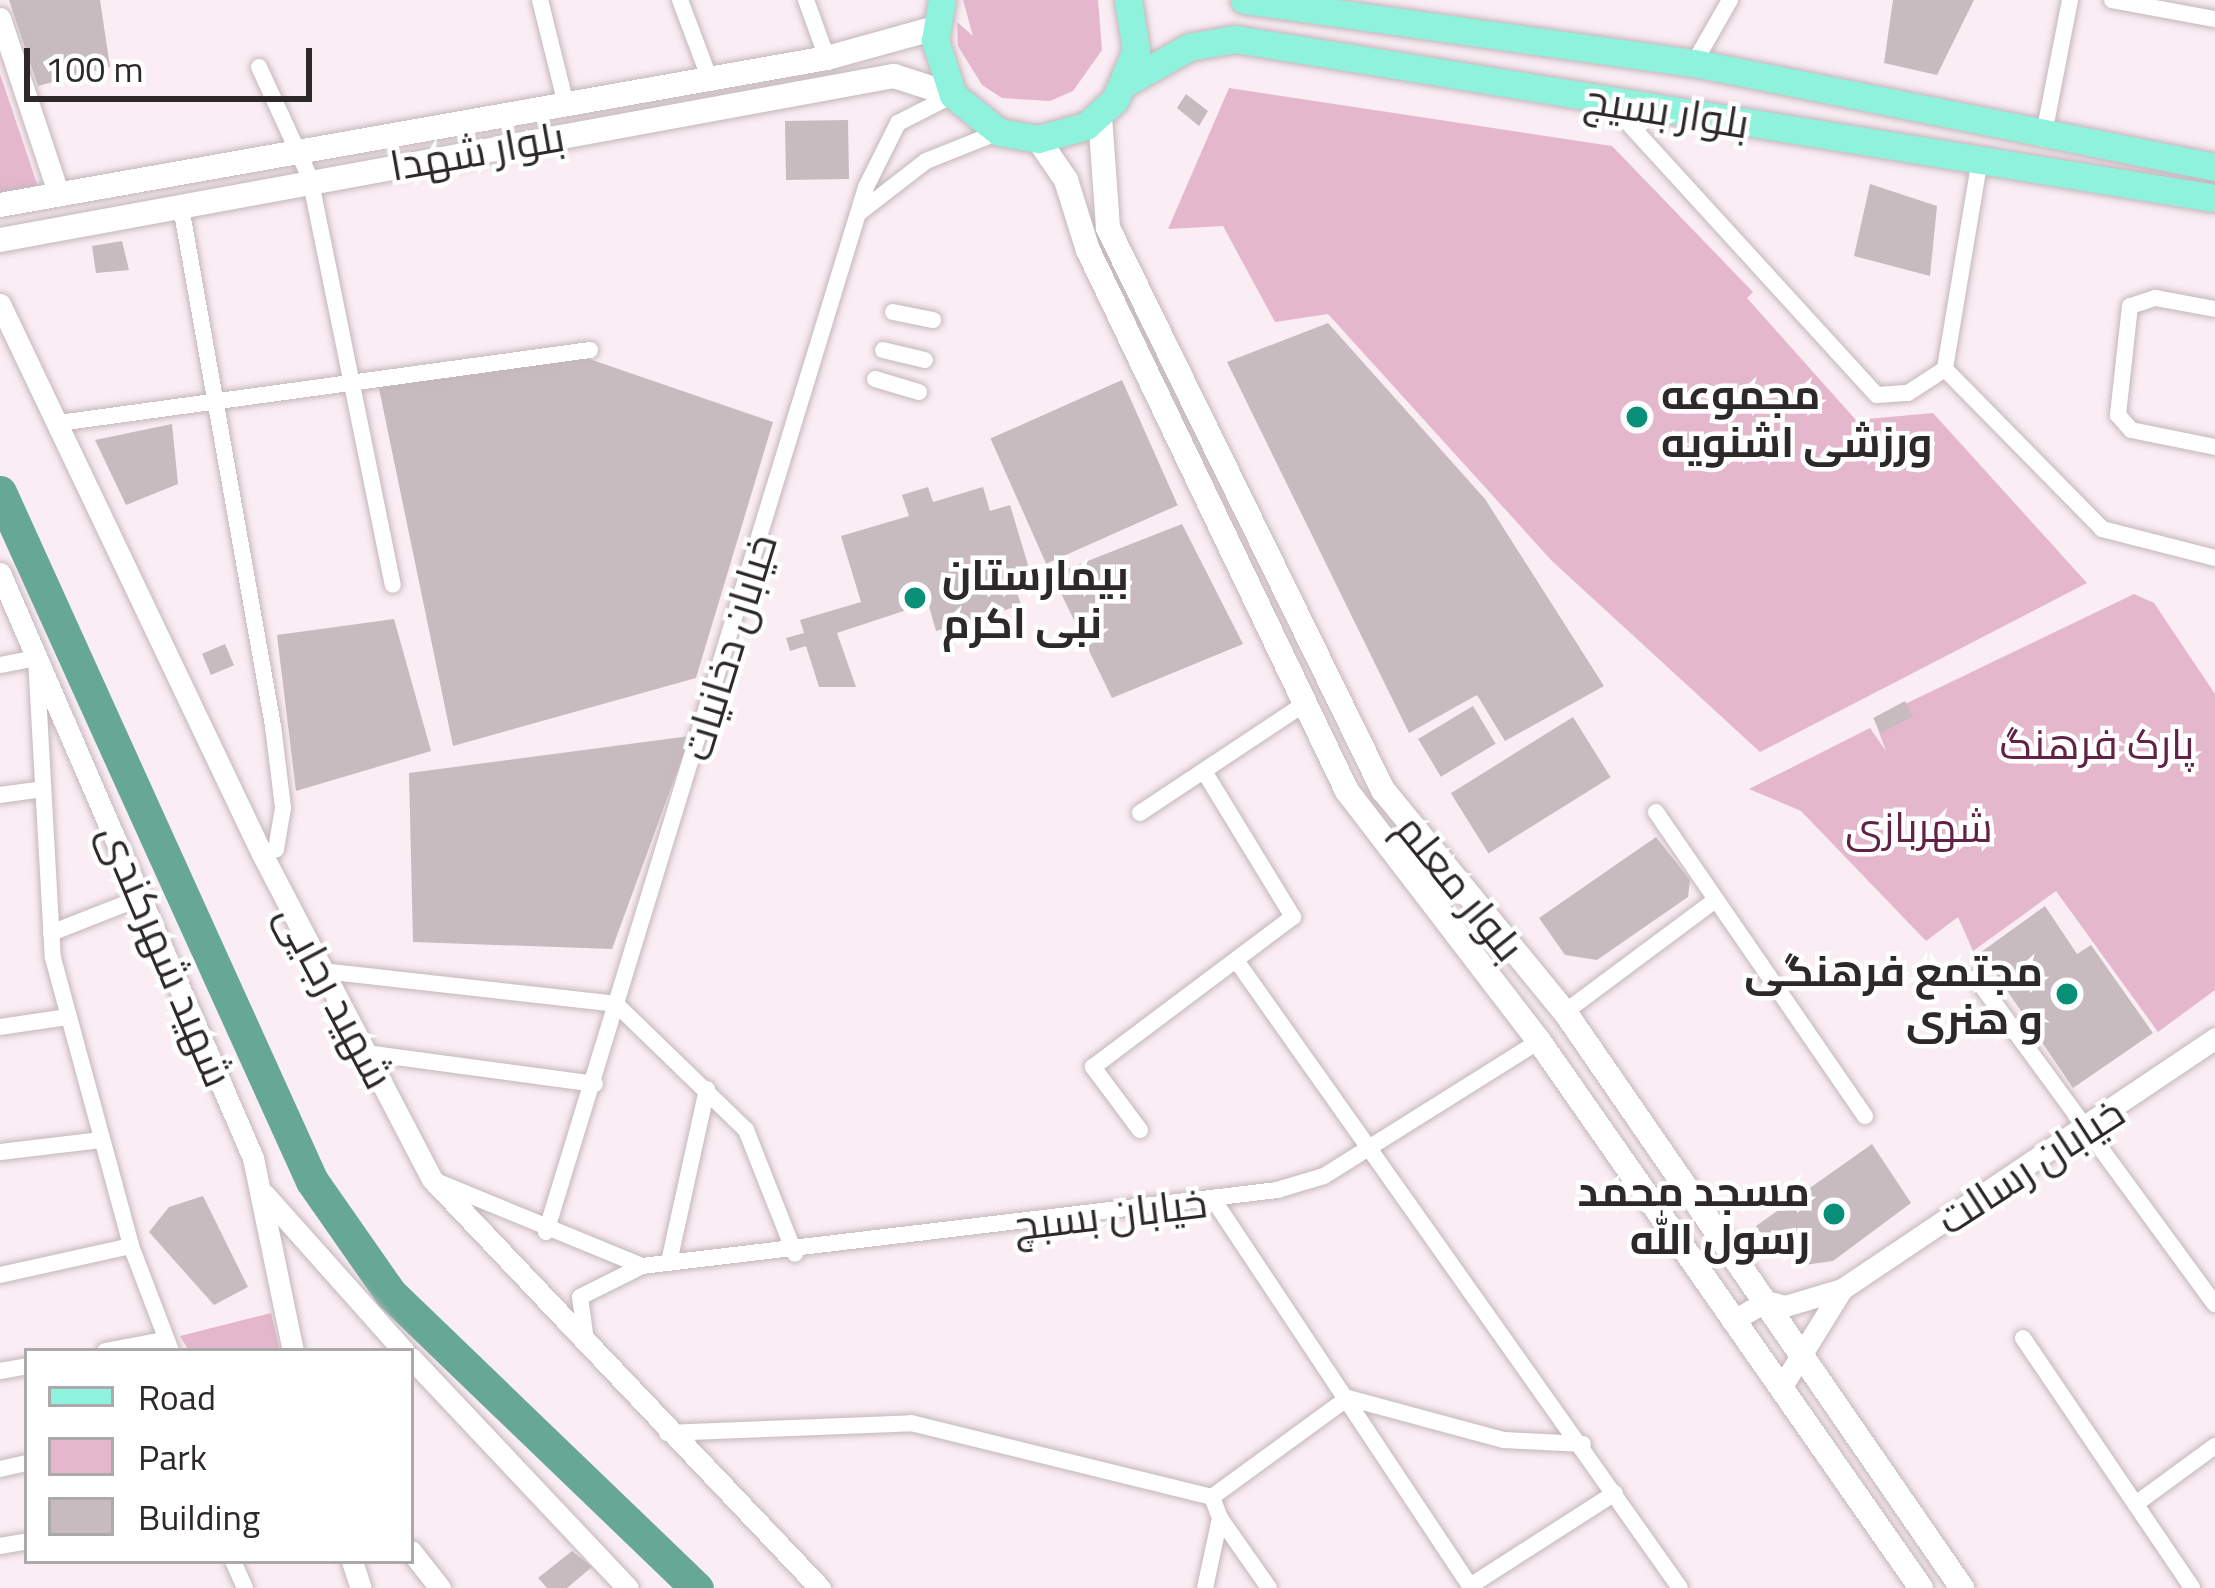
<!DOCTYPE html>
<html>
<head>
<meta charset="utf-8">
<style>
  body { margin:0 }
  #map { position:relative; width:2215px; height:1588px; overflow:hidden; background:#faedf3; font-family:"Titillium Web",Cairo,sans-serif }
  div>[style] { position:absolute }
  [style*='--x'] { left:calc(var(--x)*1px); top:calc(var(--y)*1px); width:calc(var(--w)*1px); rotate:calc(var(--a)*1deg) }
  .green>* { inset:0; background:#e5b7cd }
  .river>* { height:33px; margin:-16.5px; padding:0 16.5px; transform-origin:16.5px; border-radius:16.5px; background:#66a796 }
  .building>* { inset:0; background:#c7bbc0; transform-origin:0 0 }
  .roads { filter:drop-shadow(0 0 3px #c3b7bc) drop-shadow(0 0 3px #c3b7bc) }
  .minor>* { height:16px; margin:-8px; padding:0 8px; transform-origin:8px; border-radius:8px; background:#fff }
  .tertiary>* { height:21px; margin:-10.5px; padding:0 10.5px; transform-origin:10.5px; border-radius:10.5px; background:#fff }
  .secondary>* { height:24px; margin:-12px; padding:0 12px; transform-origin:12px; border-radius:12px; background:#fff }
  .primary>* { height:27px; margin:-13.5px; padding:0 13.5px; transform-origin:13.5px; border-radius:13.5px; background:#8ff2dd }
  .dots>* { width:33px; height:33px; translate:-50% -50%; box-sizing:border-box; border:6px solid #fff; border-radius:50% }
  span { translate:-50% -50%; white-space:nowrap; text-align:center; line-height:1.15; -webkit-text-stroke:9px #fff; paint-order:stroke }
  .street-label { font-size:42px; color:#2d282a }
  .poi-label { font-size:42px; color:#2d282a; font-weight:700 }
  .left { translate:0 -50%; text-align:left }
  .right { translate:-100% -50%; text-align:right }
  .park-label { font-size:42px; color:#612246 }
  .legend { position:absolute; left:24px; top:1348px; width:390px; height:216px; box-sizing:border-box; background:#fff; border:3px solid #aba9aa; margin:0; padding:15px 21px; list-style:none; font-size:36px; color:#2d282a }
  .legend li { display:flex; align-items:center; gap:24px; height:60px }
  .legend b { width:60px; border:3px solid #aba9aa }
  .scale { position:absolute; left:24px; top:48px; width:288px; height:54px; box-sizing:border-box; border:6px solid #2d282a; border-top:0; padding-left:15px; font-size:36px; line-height:42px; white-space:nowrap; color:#2d282a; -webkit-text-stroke:9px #fff; paint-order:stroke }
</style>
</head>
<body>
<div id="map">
  <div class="green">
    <i style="clip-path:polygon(963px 0,1098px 0,1102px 50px,1073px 91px,1050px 101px,1002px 98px,982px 85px,958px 46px,957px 22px,973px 36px)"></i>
    <i style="clip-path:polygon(0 74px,38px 187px,0 194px)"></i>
    <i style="clip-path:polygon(1229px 88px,1612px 146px,1753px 292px,1747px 298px,1856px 420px,1933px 413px,2087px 583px,1760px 752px,1552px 561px,1328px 314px,1275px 322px,1223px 226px,1168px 229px)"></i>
    <i style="clip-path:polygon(2134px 594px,2154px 603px,2215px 694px,2215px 990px,2158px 1032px,2056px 891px,1973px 951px,1958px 917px,1926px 941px,1801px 811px,1749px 789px,1870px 728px,1886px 751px,1874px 719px)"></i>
    <i style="clip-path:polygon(271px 1313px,280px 1351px,189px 1351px,180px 1336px)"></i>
  </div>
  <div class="river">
    <i style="--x:0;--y:492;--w:756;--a:65.64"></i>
    <i style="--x:312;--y:1181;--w:136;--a:55.1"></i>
    <i style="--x:390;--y:1293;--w:426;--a:43.9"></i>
  </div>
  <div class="building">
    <i style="clip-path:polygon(9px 0,100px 0,110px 67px,38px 86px)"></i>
    <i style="clip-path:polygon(1893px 0,1974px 0,1937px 75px,1884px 63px)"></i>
    <i style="clip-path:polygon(1186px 94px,1208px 111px,1199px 126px,1177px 108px)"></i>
    <i style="left:848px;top:120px;width:59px;height:63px;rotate:89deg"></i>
    <i style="clip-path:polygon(1870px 184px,1937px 206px,1930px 276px,1854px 256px)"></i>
    <i style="clip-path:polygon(122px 241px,129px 270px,96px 273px,92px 246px)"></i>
    <i style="clip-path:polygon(1328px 323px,1485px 499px,1604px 686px,1505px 741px,1477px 695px,1409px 733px,1227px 362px)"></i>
    <i style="clip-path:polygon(569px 352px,773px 422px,696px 678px,453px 746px,376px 374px)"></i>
    <i style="left:1122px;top:380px;width:137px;height:144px;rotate:66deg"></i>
    <i style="clip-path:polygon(172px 424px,178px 484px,126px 505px,95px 440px)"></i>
    <i style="clip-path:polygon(928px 487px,933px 502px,983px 487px,990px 511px,1010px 505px,1031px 575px,1013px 580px,1021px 605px,936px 631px,928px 603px,837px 633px,856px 687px,819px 687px,806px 646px,790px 651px,786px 638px,804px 633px,800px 620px,861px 602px,841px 536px,909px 516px,902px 495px)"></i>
    <i style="clip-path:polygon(1182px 524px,1243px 644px,1112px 698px,1052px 575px)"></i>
    <i style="clip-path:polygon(394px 619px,431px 751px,296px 791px,277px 635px)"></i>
    <i style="left:225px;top:644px;width:23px;height:25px;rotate:67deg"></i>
    <i style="left:1905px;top:701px;width:17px;height:36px;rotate:62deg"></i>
    <i style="left:1473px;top:706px;width:44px;height:64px;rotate:59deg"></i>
    <i style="left:1573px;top:717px;width:71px;height:144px;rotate:58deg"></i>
    <i style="clip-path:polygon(690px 736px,612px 949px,413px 942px,409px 773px)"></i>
    <i style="clip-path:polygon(1656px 837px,1690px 880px,1688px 897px,1597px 960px,1565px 955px,1539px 918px)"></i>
    <i style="clip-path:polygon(2045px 906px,2077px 954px,2091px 945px,2153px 1033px,2073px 1088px,1981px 952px)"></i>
    <i style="clip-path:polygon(1872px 1144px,1911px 1203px,1833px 1261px,1804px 1265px,1773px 1251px,1756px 1226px)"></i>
    <i style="clip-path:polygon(203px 1196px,248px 1287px,214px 1305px,149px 1232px,169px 1207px)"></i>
    <i style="clip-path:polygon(572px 1551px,592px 1567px,567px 1588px,547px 1588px,538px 1578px)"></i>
  </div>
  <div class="roads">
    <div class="minor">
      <i style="--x:540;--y:0;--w:107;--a:76"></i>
      <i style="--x:680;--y:0;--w:82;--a:69.4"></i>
      <i style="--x:806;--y:0;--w:62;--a:70.1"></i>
      <i style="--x:2112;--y:0;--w:105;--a:10.5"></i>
      <i style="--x:1694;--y:63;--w:73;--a:-60.3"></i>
      <i style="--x:259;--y:67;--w:122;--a:65.3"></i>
      <i style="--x:310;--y:178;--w:415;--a:78.5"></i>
      <i style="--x:1609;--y:102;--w:397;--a:47.6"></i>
      <i style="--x:1877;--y:395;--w:31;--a:-4"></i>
      <i style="--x:1908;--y:393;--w:44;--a:-33"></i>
      <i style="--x:2043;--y:139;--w:142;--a:-79"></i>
      <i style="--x:1980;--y:159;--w:213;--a:99.5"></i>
      <i style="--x:1945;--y:369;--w:224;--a:45.5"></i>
      <i style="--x:2102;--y:529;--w:117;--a:14.4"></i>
      <i style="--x:181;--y:207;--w:527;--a:79.95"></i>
      <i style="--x:273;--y:726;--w:83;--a:83"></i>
      <i style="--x:283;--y:808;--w:42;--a:99.7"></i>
      <i style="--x:276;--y:849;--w:15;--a:160"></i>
      <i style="--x:859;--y:213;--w:85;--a:-37.8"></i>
      <i style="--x:926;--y:161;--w:79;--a:-21.7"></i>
      <i style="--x:2215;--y:309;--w:61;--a:-169.6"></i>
      <i style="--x:2155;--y:298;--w:26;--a:162"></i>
      <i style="--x:2130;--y:306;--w:110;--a:96.3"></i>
      <i style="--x:2118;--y:415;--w:20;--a:49"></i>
      <i style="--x:2131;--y:430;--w:86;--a:11.4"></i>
      <i style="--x:893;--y:312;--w:41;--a:11.3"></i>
      <i style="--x:883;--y:350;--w:43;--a:13.4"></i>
      <i style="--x:875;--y:379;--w:46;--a:16.5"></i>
      <i style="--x:59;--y:423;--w:536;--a:-7.83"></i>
      <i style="--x:0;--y:665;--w:37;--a:-11"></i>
      <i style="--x:36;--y:658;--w:300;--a:86.8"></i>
      <i style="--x:53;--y:958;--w:298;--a:74.8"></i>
      <i style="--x:131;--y:1246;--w:112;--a:69.1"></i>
      <i style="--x:0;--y:795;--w:37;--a:-8"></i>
      <i style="--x:1656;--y:812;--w:369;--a:55.5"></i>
      <i style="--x:1140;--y:813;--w:197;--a:-33.6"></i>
      <i style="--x:51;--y:933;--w:101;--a:-21.5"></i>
      <i style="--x:1238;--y:963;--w:765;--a:54.73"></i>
      <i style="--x:323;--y:971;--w:295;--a:6.4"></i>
      <i style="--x:616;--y:1004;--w:181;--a:44.1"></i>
      <i style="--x:746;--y:1130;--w:133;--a:68.4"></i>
      <i style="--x:1976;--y:978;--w:404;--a:53.8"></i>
      <i style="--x:1565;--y:1012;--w:186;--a:-36.7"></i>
      <i style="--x:0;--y:1027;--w:69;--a:-8.4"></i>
      <i style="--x:366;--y:1053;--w:231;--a:7.7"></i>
      <i style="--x:1140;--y:1130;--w:79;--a:-126.7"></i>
      <i style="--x:1093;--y:1067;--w:250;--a:-36.9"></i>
      <i style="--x:1293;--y:917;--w:171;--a:-121.4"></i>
      <i style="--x:0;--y:1152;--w:102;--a:-6.8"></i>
      <i style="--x:438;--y:1182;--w:221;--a:22.4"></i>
      <i style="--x:642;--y:1266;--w:69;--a:153.4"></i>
      <i style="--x:580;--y:1297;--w:44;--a:82.2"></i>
      <i style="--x:1215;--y:1202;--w:463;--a:56.4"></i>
      <i style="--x:546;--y:1232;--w:1093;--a:-72.97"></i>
      <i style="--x:866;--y:187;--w:72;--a:-63.4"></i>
      <i style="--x:898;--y:123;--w:62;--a:-27"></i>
      <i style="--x:669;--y:1262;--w:177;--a:-77.6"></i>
      <i style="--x:642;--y:1266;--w:640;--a:-6.82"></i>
      <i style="--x:1277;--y:1190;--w:49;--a:-16.6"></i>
      <i style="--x:1324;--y:1176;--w:254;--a:-32.1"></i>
      <i style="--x:0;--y:1275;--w:134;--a:-12.5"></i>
      <i style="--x:2023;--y:1338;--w:302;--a:55.9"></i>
      <i style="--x:105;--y:1351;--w:59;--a:-10.7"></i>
      <i style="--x:0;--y:1371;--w:27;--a:-10"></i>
      <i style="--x:667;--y:1433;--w:244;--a:-2.3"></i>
      <i style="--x:911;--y:1423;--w:310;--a:13.8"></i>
      <i style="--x:0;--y:1469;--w:28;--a:-13"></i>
      <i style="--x:1212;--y:1497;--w:168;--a:-36.1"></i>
      <i style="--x:1348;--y:1398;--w:162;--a:15.1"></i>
      <i style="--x:1504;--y:1440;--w:79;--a:2.9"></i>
      <i style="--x:2137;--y:1503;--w:97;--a:-36.2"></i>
      <i style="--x:1220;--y:1518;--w:85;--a:55"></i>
      <i style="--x:0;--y:1546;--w:27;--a:-10"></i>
      <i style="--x:233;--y:1561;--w:30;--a:66"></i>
      <i style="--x:1470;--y:1586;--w:172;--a:-32.7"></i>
      <i style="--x:1205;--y:1588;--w:72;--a:-77.9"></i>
      <i style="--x:1220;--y:1518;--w:22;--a:-111"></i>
    </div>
    <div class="tertiary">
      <i style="--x:0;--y:18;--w:183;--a:71.6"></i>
      <i style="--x:0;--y:304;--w:609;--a:64.53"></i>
      <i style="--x:262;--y:854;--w:367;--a:62.4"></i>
      <i style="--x:432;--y:1179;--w:564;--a:46.51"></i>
      <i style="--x:0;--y:573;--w:637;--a:66.61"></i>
      <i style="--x:253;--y:1158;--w:197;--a:78.3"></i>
      <i style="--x:264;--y:1194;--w:210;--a:48.3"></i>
      <i style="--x:1842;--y:1289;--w:450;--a:-33.9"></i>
      <i style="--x:1732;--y:1321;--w:39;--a:-30"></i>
      <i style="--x:1766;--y:1301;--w:20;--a:15"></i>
      <i style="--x:1785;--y:1306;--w:59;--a:-16.6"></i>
      <i style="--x:1842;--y:1289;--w:114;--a:121.7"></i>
      <i style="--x:411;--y:1358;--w:316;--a:46.7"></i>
      <i style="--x:411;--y:1551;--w:47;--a:51.9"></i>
      <i style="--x:352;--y:1561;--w:28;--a:72"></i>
    </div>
    <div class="secondary">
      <i style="--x:1100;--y:116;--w:112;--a:85.9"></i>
      <i style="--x:1108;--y:228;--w:626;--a:63.93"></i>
      <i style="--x:1383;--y:790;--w:287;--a:50.7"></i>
      <i style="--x:1565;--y:1012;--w:700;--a:55.42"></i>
      <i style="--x:1038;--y:139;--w:50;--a:55.7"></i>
      <i style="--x:1066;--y:180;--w:73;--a:72.6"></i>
      <i style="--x:1088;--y:250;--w:600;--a:64.42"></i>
      <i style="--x:1347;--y:791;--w:315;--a:52.5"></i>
      <i style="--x:1539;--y:1041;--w:667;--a:55.07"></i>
      <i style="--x:0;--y:205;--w:840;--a:-10.08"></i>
      <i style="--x:827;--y:58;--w:112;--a:-15.5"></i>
      <i style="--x:0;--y:240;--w:909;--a:-10.4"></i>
      <i style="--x:894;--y:76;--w:62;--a:17.9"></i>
    </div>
    <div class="primary">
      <i style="--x:942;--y:0;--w:41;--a:99.9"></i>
      <i style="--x:935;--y:40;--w:58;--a:71.9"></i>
      <i style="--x:953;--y:95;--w:59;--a:38.8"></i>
      <i style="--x:999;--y:132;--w:40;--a:10"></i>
      <i style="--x:1038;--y:139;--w:50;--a:-15.2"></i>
      <i style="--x:1086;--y:126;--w:39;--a:-42"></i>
      <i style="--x:1115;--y:100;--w:54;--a:-67.2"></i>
      <i style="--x:1136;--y:50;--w:51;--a:-99.1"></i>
      <i style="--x:1244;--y:0;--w:454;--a:8"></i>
      <i style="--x:1694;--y:63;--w:531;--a:11.29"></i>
      <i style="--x:1127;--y:82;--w:71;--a:-29.4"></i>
      <i style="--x:1189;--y:47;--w:47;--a:-9.9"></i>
      <i style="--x:1235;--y:39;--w:993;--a:9.22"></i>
    </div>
  </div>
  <div class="dots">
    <i style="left:1637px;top:417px;background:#088f78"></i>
    <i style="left:915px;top:598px;background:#088f78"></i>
    <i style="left:2067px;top:994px;background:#088f78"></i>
    <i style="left:1834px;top:1214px;background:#088f78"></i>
  </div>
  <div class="street-label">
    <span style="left:1667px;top:110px;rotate:9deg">بلوار بسیج</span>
    <span style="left:477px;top:150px;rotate:-10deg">بلوار شهدا</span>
    <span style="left:728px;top:647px;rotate:-73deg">خیابان دخانیات</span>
    <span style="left:1461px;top:887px;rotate:51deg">بلوار معلم</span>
    <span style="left:167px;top:955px;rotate:67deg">شهید شهرکندی</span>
    <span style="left:336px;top:996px;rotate:62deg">شهید رجایی</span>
    <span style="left:2030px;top:1165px;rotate:-33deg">خیابان رسالت</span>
    <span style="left:1110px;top:1213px;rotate:-7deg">خیابان بسبچ</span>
  </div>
  <div class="poi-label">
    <span class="left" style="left:1661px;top:417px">مجموعه<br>ورزشی اشنویه</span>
    <span class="left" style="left:942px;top:598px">بیمارستان<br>نبی اکرم</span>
    <span class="right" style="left:2043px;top:994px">مجتمع فرهنگی<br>و هنری</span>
    <span class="right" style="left:1810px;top:1214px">مسجد محمد<br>رسول الله</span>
  </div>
  <div class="park-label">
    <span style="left:2097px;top:743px">پارک فرهنگ</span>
    <span style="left:1919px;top:826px">شهربازی</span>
  </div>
  <ul class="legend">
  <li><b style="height:15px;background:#8ff2dd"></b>Road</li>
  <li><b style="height:33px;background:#e5b7cd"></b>Park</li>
  <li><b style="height:33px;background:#c7bbc0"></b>Building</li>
  </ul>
  <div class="scale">100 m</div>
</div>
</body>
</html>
